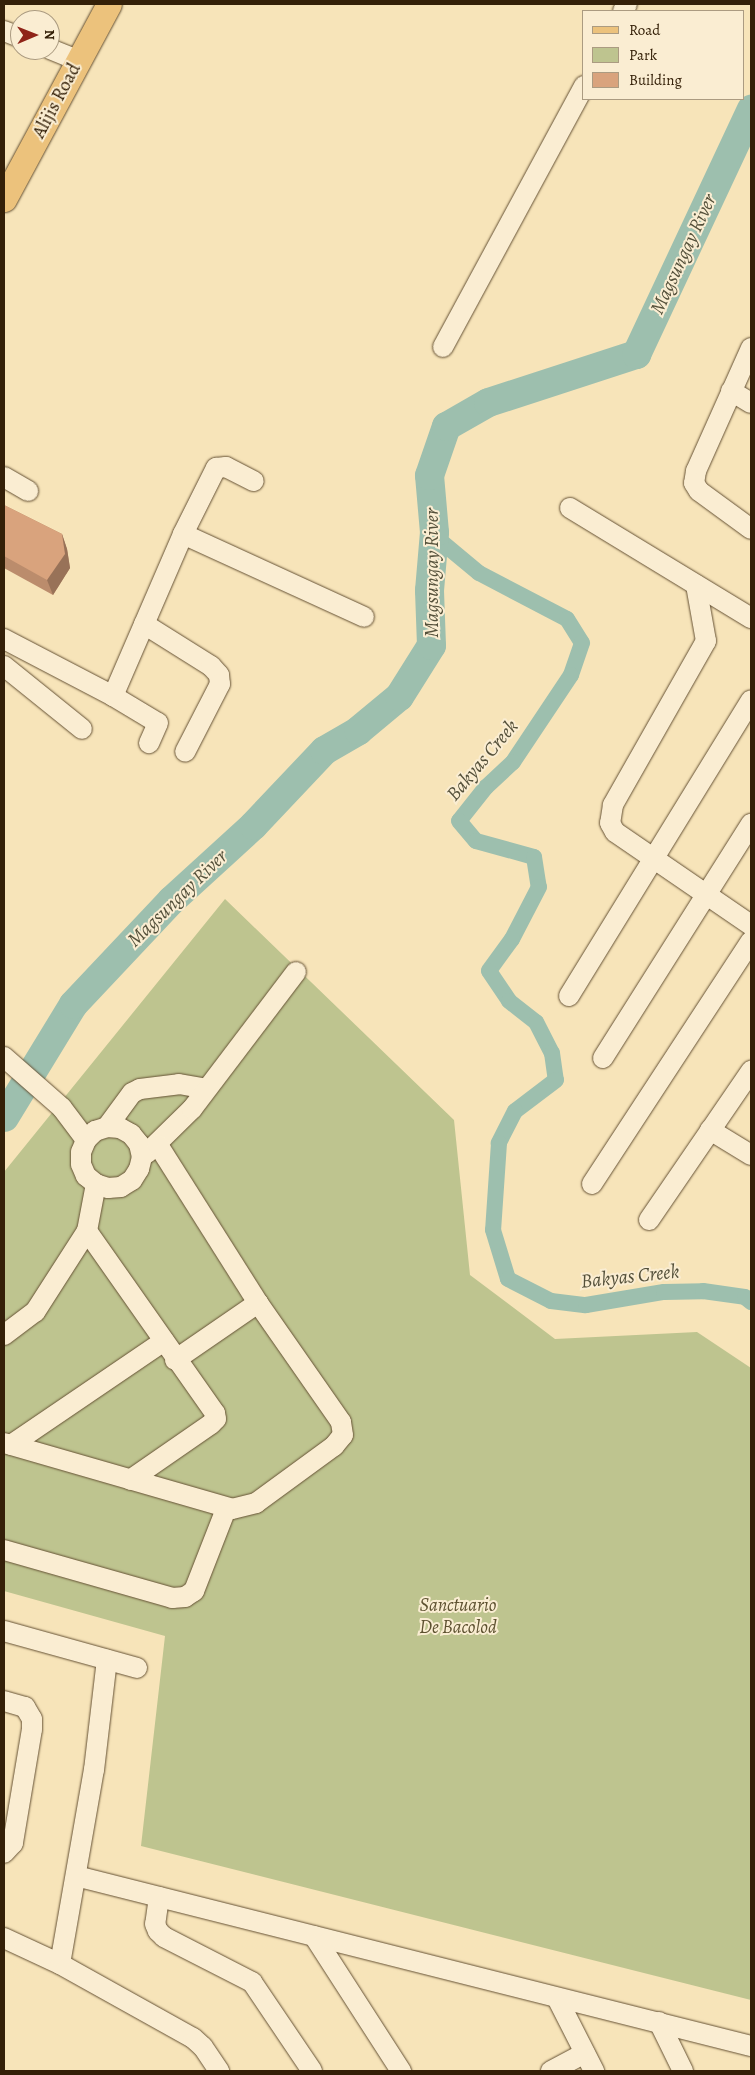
<!DOCTYPE html>
<html>
<head>
<meta charset="utf-8">
<style>
  body { margin:0 }
  #map { position:relative; width:755px; height:2075px; overflow:hidden; background:#f7e4b9; font-family:Alegreya,serif }
  div>[style] { position:absolute }
  [style*='--x'] { left:calc(var(--x)*1px); top:calc(var(--y)*1px); width:calc(var(--w)*1px); rotate:calc(var(--a)*1deg) }
  .green>* { inset:0; background:#bec48f }
  .canal>* { height:16px; margin:-8px; padding:0 8px; transform-origin:8px; border-radius:8px; background:#9dbfae }
  .river>* { height:29px; margin:-14.5px; padding:0 14.5px; transform-origin:14.5px; border-radius:14.5px; background:#9dbfae }
  .roads { filter:drop-shadow(0 0 1px #655134) drop-shadow(0 0 1px #655134) }
  .minor>* { height:20px; margin:-10px; padding:0 10px; transform-origin:10px; border-radius:10px; background:#faedd2 }
  .major>* { height:25px; margin:-12.5px; padding:0 12.5px; transform-origin:12.5px; border-radius:12.5px; background:#ecc27c }
  .wall>* { inset:0; background:#bb8c6c }
  .shaded-wall>* { inset:0; background:#987258 }
  .building>* { inset:0; background:#d9a37d }
  span { translate:-50% -50%; white-space:nowrap; text-align:center; line-height:1.15; -webkit-text-stroke:4px #faedd2; paint-order:stroke }
  .street-label { font-size:19px; color:#342008 }
  .park-label { font-size:19px; color:#5d5130; font-style:italic }
  .water-label { font-size:20px; color:#54503a; font-style:italic }
  .frame { position:absolute; inset:0; border:5px solid #342008; pointer-events:none }
  .legend { position:absolute; left:582px; top:10px; width:162px; height:90px; box-sizing:border-box; background:#faedd2; border:1px solid #ab9b81; margin:0; padding:6px 9px; list-style:none; font-size:15px; color:#342008 }
  .legend li { display:flex; align-items:center; gap:10px; height:25px }
  .legend b { width:25px; border:1px solid #ab9b81 }
  .north { position:absolute; left:10px; top:10px; width:50px; height:50px; box-sizing:border-box; background:#faedd2; border:1px solid #ab9b81; border-radius:50%; rotate:89deg; font-size:14px; font-weight:700; line-height:20px; text-align:center; color:#342008 }
  .north::after { content:''; display:block; margin:auto; width:18px; height:22px; background:#8f2418; clip-path:polygon(50% 0,100% 100%,50% 72%,0 100%) }
</style>
</head>
<body>
<div id="map">
  <div class="green">
    <i style="clip-path:polygon(225px 899px,454px 1120px,470px 1275px,555px 1339px,697px 1332px,751px 1368px,751px 2000px,141px 1846px,165px 1636px,4px 1591px,4px 1172px)"></i>
  </div>
  <div class="canal">
    <i style="--x:434;--y:532;--w:8;--a:60"></i>
    <i style="--x:438;--y:539;--w:53;--a:39.7"></i>
    <i style="--x:479;--y:573;--w:99;--a:27.6"></i>
    <i style="--x:567;--y:619;--w:28;--a:58"></i>
    <i style="--x:582;--y:643;--w:34;--a:109"></i>
    <i style="--x:571;--y:675;--w:105;--a:123.7"></i>
    <i style="--x:513;--y:762;--w:37;--a:137"></i>
    <i style="--x:486;--y:787;--w:43;--a:128.5"></i>
    <i style="--x:459;--y:821;--w:26;--a:50"></i>
    <i style="--x:476;--y:841;--w:60;--a:15.4"></i>
    <i style="--x:534;--y:857;--w:30;--a:81"></i>
    <i style="--x:539;--y:887;--w:59;--a:117.4"></i>
    <i style="--x:512;--y:939;--w:39;--a:126"></i>
    <i style="--x:489;--y:971;--w:36;--a:56"></i>
    <i style="--x:509;--y:1001;--w:34;--a:38"></i>
    <i style="--x:536;--y:1022;--w:35;--a:63"></i>
    <i style="--x:552;--y:1053;--w:27;--a:82"></i>
    <i style="--x:556;--y:1080;--w:51;--a:142.9"></i>
    <i style="--x:515;--y:1111;--w:36;--a:117"></i>
    <i style="--x:499;--y:1143;--w:87;--a:93.9"></i>
    <i style="--x:493;--y:1230;--w:51;--a:73"></i>
    <i style="--x:508;--y:1279;--w:48;--a:27.1"></i>
    <i style="--x:551;--y:1301;--w:35;--a:7"></i>
    <i style="--x:586;--y:1305;--w:79;--a:-9.5"></i>
    <i style="--x:664;--y:1292;--w:39;--a:-1"></i>
    <i style="--x:703;--y:1291;--w:42;--a:8.1"></i>
    <i style="--x:745;--y:1297;--w:8;--a:40"></i>
  </div>
  <div class="river">
    <i style="--x:4;--y:1117;--w:132;--a:-58.6"></i>
    <i style="--x:73;--y:1004;--w:143;--a:-46.7"></i>
    <i style="--x:171;--y:900;--w:111;--a:-42.4"></i>
    <i style="--x:253;--y:825;--w:103;--a:-46.6"></i>
    <i style="--x:324;--y:750;--w:39;--a:-30"></i>
    <i style="--x:358;--y:730;--w:53;--a:-39.7"></i>
    <i style="--x:399;--y:696;--w:60;--a:-57.9"></i>
    <i style="--x:431;--y:645;--w:55;--a:-92.1"></i>
    <i style="--x:429;--y:590;--w:58;--a:-85.1"></i>
    <i style="--x:434;--y:532;--w:57;--a:-95"></i>
    <i style="--x:429;--y:475;--w:52;--a:-70.9"></i>
    <i style="--x:446;--y:426;--w:48;--a:-29.7"></i>
    <i style="--x:488;--y:402;--w:156;--a:-18"></i>
    <i style="--x:636;--y:354;--w:271;--a:-64.9"></i>
  </div>
  <div class="roads">
    <div class="minor">
      <i style="--x:623;--y:11;--w:8;--a:-60"></i>
      <i style="--x:4;--y:31;--w:17;--a:21"></i>
      <i style="--x:50;--y:49;--w:31;--a:22"></i>
      <i style="--x:443;--y:347;--w:297;--a:-61.6"></i>
      <i style="--x:751;--y:348;--w:135;--a:114.1"></i>
      <i style="--x:696;--y:471;--w:12;--a:99"></i>
      <i style="--x:694;--y:483;--w:9;--a:58"></i>
      <i style="--x:699;--y:491;--w:64;--a:36.2"></i>
      <i style="--x:731;--y:391;--w:23;--a:31"></i>
      <i style="--x:4;--y:477;--w:28;--a:30"></i>
      <i style="--x:570;--y:508;--w:212;--a:31.3"></i>
      <i style="--x:183;--y:534;--w:199;--a:24.6"></i>
      <i style="--x:696;--y:585;--w:57;--a:79.9"></i>
      <i style="--x:706;--y:641;--w:189;--a:119.6"></i>
      <i style="--x:613;--y:805;--w:18;--a:99"></i>
      <i style="--x:610;--y:823;--w:10;--a:61"></i>
      <i style="--x:615;--y:832;--w:165;--a:34.4"></i>
      <i style="--x:144;--y:624;--w:79;--a:32.1"></i>
      <i style="--x:211;--y:666;--w:12;--a:48"></i>
      <i style="--x:219;--y:675;--w:9;--a:84"></i>
      <i style="--x:220;--y:684;--w:76;--a:117.2"></i>
      <i style="--x:4;--y:639;--w:123;--a:27.6"></i>
      <i style="--x:113;--y:696;--w:176;--a:-66.6"></i>
      <i style="--x:183;--y:534;--w:74;--a:-63.4"></i>
      <i style="--x:216;--y:468;--w:10;--a:-6"></i>
      <i style="--x:226;--y:467;--w:31;--a:27"></i>
      <i style="--x:4;--y:666;--w:100;--a:38.9"></i>
      <i style="--x:113;--y:696;--w:52;--a:31"></i>
      <i style="--x:158;--y:723;--w:22;--a:114"></i>
      <i style="--x:569;--y:996;--w:347;--a:-58.4"></i>
      <i style="--x:4;--y:1057;--w:77;--a:41.3"></i>
      <i style="--x:62;--y:1108;--w:40;--a:53"></i>
      <i style="--x:603;--y:1058;--w:277;--a:-57.7"></i>
      <i style="--x:107;--y:1127;--w:13;--a:4"></i>
      <i style="--x:120;--y:1128;--w:13;--a:29"></i>
      <i style="--x:131;--y:1134;--w:13;--a:51"></i>
      <i style="--x:139;--y:1144;--w:13;--a:77"></i>
      <i style="--x:142;--y:1157;--w:12;--a:104"></i>
      <i style="--x:139;--y:1169;--w:13;--a:122"></i>
      <i style="--x:132;--y:1180;--w:13;--a:148"></i>
      <i style="--x:121;--y:1187;--w:13;--a:176"></i>
      <i style="--x:108;--y:1188;--w:13;--a:-162"></i>
      <i style="--x:96;--y:1184;--w:13;--a:-141"></i>
      <i style="--x:86;--y:1176;--w:13;--a:-113"></i>
      <i style="--x:81;--y:1164;--w:12;--a:-90"></i>
      <i style="--x:81;--y:1152;--w:13;--a:-67"></i>
      <i style="--x:86;--y:1140;--w:13;--a:-45"></i>
      <i style="--x:95;--y:1131;--w:13;--a:-18"></i>
      <i style="--x:107;--y:1127;--w:42;--a:-53.7"></i>
      <i style="--x:132;--y:1093;--w:9;--a:-27"></i>
      <i style="--x:140;--y:1089;--w:39;--a:-7"></i>
      <i style="--x:179;--y:1084;--w:28;--a:10"></i>
      <i style="--x:710;--y:1130;--w:48;--a:31.4"></i>
      <i style="--x:147;--y:1153;--w:63;--a:-44.4"></i>
      <i style="--x:192;--y:1109;--w:172;--a:-52.8"></i>
      <i style="--x:592;--y:1184;--w:290;--a:-56.8"></i>
      <i style="--x:649;--y:1220;--w:181;--a:-55.6"></i>
      <i style="--x:87;--y:1231;--w:223;--a:54.9"></i>
      <i style="--x:215;--y:1413;--w:6;--a:81"></i>
      <i style="--x:216;--y:1419;--w:7;--a:135"></i>
      <i style="--x:211;--y:1424;--w:98;--a:145.3"></i>
      <i style="--x:4;--y:1335;--w:39;--a:-37"></i>
      <i style="--x:35;--y:1312;--w:96;--a:-57.3"></i>
      <i style="--x:87;--y:1231;--w:48;--a:-79.2"></i>
      <i style="--x:175;--y:1360;--w:101;--a:-34.5"></i>
      <i style="--x:4;--y:1443;--w:237;--a:16.1"></i>
      <i style="--x:232;--y:1509;--w:25;--a:-14"></i>
      <i style="--x:256;--y:1503;--w:97;--a:-36.2"></i>
      <i style="--x:334;--y:1446;--w:14;--a:-51"></i>
      <i style="--x:343;--y:1435;--w:13;--a:-99"></i>
      <i style="--x:341;--y:1422;--w:145;--a:-124.9"></i>
      <i style="--x:258;--y:1303;--w:187;--a:-122.3"></i>
      <i style="--x:11;--y:1445;--w:185;--a:-34.2"></i>
      <i style="--x:4;--y:1550;--w:175;--a:15.9"></i>
      <i style="--x:172;--y:1598;--w:13;--a:-4"></i>
      <i style="--x:185;--y:1597;--w:11;--a:-34"></i>
      <i style="--x:194;--y:1591;--w:88;--a:-68.7"></i>
      <i style="--x:4;--y:1631;--w:138;--a:15.5"></i>
      <i style="--x:4;--y:1701;--w:22;--a:16"></i>
      <i style="--x:25;--y:1707;--w:14;--a:60"></i>
      <i style="--x:32;--y:1719;--w:10;--a:90"></i>
      <i style="--x:32;--y:1729;--w:116;--a:99.5"></i>
      <i style="--x:13;--y:1843;--w:13;--a:132"></i>
      <i style="--x:76;--y:1876;--w:696;--a:14.14"></i>
      <i style="--x:159;--y:1897;--w:27;--a:98"></i>
      <i style="--x:155;--y:1924;--w:8;--a:67"></i>
      <i style="--x:158;--y:1931;--w:8;--a:45"></i>
      <i style="--x:164;--y:1937;--w:99;--a:27.1"></i>
      <i style="--x:252;--y:1982;--w:107;--a:56"></i>
      <i style="--x:314;--y:1936;--w:161;--a:57.2"></i>
      <i style="--x:4;--y:1938;--w:62;--a:24.9"></i>
      <i style="--x:60;--y:1964;--w:152;--a:29.1"></i>
      <i style="--x:193;--y:2038;--w:13;--a:42"></i>
      <i style="--x:203;--y:2047;--w:29;--a:56"></i>
      <i style="--x:60;--y:1964;--w:197;--a:-80.1"></i>
      <i style="--x:94;--y:1770;--w:111;--a:-83.3"></i>
      <i style="--x:558;--y:2000;--w:80;--a:63.1"></i>
      <i style="--x:659;--y:2022;--w:55;--a:63.9"></i>
      <i style="--x:551;--y:2071;--w:38;--a:-28"></i>
    </div>
    <div class="major">
      <i style="--x:4;--y:199;--w:221;--a:-61.7"></i>
    </div>
  </div>
  <div class="wall">
    <i style="clip-path:polygon(4px 505px,62px 534px,67px 549px,70px 568px,53px 595px,4px 568px)"></i>
  </div>
  <div class="shaded-wall">
    <i style="clip-path:polygon(62px 534px,67px 549px,70px 568px,53px 595px,47px 580px)"></i>
  </div>
  <div class="building">
    <i style="clip-path:polygon(4px 505px,62px 534px,65px 554px,47px 580px,4px 556px)"></i>
  </div>
  <div class="street-label">
    <span style="left:57px;top:101px;rotate:-62deg">Alijis Road</span>
  </div>
  <div class="park-label">
    <span style="left:458px;top:1617px">Sanctuario<br>De Bacolod</span>
  </div>
  <div class="water-label">
    <span style="left:683px;top:254px;rotate:-65deg">Magsungay River</span>
    <span style="left:431px;top:573px;rotate:-90deg">Magsungay River</span>
    <span style="left:482px;top:760px;rotate:-50deg">Bakyas Creek</span>
    <span style="left:177px;top:898px;rotate:-44deg">Magsungay River</span>
    <span style="left:630px;top:1276px;rotate:-6deg">Bakyas Creek</span>
  </div>
  <div class="frame"></div>
  <ul class="legend">
  <li><b style="height:6px;background:#ecc27c"></b>Road</li>
  <li><b style="height:14px;background:#bec48f"></b>Park</li>
  <li><b style="height:14px;background:#d9a37d"></b>Building</li>
  </ul>
  <div class="north">N</div>
</div>
</body>
</html>
